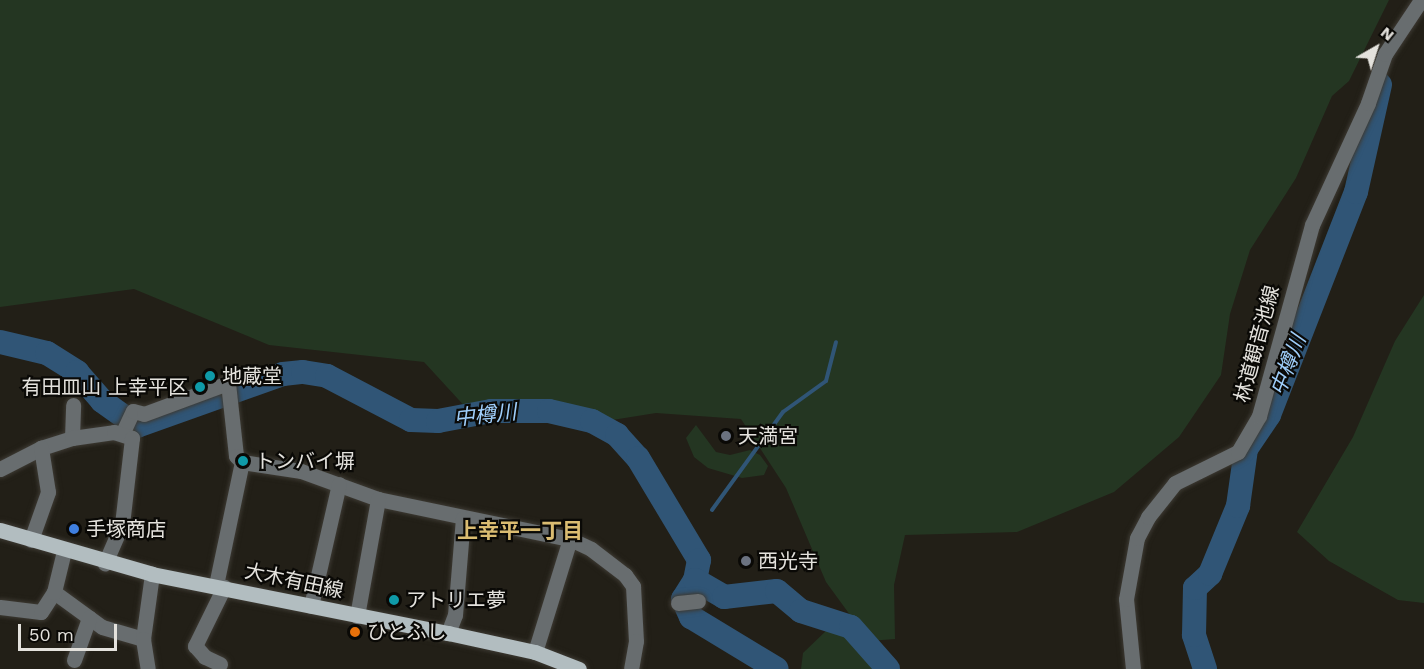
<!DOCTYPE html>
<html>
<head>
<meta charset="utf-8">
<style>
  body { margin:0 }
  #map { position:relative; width:1424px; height:669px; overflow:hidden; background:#221f17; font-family:"Work Sans","Noto Sans JP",sans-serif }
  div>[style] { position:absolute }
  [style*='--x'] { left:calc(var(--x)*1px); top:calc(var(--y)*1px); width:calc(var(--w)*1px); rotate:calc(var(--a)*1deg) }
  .green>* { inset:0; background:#243622 }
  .stream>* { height:4px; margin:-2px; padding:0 2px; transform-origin:2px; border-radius:2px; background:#305576 }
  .river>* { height:24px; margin:-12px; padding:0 12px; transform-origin:12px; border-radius:12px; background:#305576 }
  .roads { filter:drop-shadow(0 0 2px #3d3a33) drop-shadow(0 0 2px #3d3a33) }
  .minor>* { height:15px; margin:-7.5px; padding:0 7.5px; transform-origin:7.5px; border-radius:7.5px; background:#686d6f }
  .major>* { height:15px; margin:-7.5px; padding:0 7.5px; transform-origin:7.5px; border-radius:7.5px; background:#b2bdc0 }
  .dots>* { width:16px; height:16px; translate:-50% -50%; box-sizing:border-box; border:3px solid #0a0906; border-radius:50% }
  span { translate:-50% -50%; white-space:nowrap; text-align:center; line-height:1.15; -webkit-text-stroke:4.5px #0a0906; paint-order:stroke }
  .street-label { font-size:20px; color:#e4e2dd }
  .poi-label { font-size:20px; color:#e4e2dd }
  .left { translate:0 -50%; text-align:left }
  .right { translate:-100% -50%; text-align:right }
  .water-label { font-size:21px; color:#9fcefa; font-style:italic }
  .neighbourhood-label { font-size:21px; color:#dabc71; font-weight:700 }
  .north { position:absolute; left:1346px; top:18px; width:60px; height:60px; -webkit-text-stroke:4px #0a0906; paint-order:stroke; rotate:39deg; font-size:16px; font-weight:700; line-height:24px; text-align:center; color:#e4e2dd }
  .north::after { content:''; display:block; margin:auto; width:21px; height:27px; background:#e4e2dd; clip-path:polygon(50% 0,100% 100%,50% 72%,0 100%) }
  .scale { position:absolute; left:18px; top:624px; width:99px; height:27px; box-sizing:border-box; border:3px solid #e4e2dd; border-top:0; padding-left:8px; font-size:18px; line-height:21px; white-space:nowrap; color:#e4e2dd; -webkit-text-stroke:4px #0a0906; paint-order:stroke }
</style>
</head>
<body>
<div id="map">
  <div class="green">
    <i style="clip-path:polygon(0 0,1389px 0,1349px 81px,1332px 96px,1296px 178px,1250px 250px,1230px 314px,1221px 375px,1179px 437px,1114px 492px,1017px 532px,905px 535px,894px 585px,895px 639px,869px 641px,826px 582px,786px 488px,741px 419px,656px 413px,581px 425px,469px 411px,424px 362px,269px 345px,134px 289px,0 307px)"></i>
    <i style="clip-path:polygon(1424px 295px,1424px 603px,1398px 600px,1329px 561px,1297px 532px,1353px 437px,1395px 341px)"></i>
    <i style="clip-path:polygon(696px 425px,716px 452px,730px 455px,750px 450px,760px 455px,768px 466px,764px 475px,742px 478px,708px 468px,694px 457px,686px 438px)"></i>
    <i style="clip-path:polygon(829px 628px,849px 634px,881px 669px,801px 669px,803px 653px)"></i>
  </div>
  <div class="stream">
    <i style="--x:712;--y:510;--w:121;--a:-54.1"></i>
    <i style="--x:783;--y:412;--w:53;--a:-35.8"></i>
    <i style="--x:826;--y:381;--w:40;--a:-75.6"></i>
  </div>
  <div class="river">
    <i style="--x:0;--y:342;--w:48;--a:13.2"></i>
    <i style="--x:47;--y:353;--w:36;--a:32"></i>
    <i style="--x:77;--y:372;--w:38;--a:49"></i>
    <i style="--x:102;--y:401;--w:43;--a:35.5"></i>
    <i style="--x:137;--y:426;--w:155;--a:-19.6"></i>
    <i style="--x:283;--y:374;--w:20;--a:-6"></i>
    <i style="--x:303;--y:372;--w:24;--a:9"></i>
    <i style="--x:327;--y:376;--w:95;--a:27.6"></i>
    <i style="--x:411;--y:420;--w:27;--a:2"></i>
    <i style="--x:438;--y:421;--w:54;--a:-10.7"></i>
    <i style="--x:491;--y:411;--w:58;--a:0"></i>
    <i style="--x:549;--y:411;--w:44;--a:13.1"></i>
    <i style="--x:592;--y:421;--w:29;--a:29"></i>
    <i style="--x:617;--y:435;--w:31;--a:48"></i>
    <i style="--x:638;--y:458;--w:119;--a:59.1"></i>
    <i style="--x:699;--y:560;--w:20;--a:101"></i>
    <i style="--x:695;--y:580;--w:22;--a:122"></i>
    <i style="--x:683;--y:599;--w:20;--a:66"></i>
    <i style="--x:691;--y:617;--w:100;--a:31.2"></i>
    <i style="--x:695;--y:580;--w:34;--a:30"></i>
    <i style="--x:724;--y:597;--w:53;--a:-6.5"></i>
    <i style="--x:777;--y:591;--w:31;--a:40"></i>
    <i style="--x:801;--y:611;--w:52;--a:17.7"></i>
    <i style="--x:851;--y:627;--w:56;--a:48.6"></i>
    <i style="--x:1205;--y:669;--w:36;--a:-108"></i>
    <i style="--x:1194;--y:635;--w:47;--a:-88.8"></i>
    <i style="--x:1195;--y:588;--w:21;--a:-43"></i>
    <i style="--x:1210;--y:574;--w:74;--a:-67.6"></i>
    <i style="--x:1238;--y:506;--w:58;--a:-82"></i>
    <i style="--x:1246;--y:449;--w:41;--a:-55.9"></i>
    <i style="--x:1269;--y:415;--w:239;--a:-68.7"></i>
    <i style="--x:1356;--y:192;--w:110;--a:-77.4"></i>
  </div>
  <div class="roads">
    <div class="minor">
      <i style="--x:123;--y:432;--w:23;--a:-65"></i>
      <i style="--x:133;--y:411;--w:11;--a:15"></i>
      <i style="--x:144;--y:414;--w:90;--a:-20.3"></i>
      <i style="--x:228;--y:383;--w:73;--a:83.7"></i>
      <i style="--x:236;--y:456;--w:8;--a:45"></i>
      <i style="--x:242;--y:462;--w:60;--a:8.7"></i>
      <i style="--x:301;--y:471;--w:82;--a:20"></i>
      <i style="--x:378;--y:499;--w:196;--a:11.8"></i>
      <i style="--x:570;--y:539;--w:23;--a:25"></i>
      <i style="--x:591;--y:549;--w:43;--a:37.4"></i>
      <i style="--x:625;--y:575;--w:14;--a:54"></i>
      <i style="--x:633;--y:586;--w:55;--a:86.9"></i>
      <i style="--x:636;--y:641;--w:28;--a:100"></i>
      <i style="--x:72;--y:438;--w:33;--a:-88"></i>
      <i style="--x:0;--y:469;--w:46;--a:-27.1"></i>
      <i style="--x:41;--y:448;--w:33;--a:-18"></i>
      <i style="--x:72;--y:438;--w:42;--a:-8.1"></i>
      <i style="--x:114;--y:432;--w:19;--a:18"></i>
      <i style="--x:132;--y:438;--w:87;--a:96.6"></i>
      <i style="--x:122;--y:524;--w:43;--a:113.6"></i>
      <i style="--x:31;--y:540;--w:51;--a:-70.5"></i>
      <i style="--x:48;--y:492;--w:45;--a:-99"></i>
      <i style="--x:216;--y:585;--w:126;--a:-78.1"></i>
      <i style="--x:54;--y:592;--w:59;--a:36.1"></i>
      <i style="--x:102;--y:627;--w:43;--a:16.3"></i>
      <i style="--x:143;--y:639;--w:66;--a:-82.1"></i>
      <i style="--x:678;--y:603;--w:20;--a:-6"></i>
      <i style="--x:311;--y:606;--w:125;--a:-77.1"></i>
      <i style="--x:0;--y:607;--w:41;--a:7"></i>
      <i style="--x:41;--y:612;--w:24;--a:-57"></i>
      <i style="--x:54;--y:592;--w:42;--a:-76.3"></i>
      <i style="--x:357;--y:616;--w:119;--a:-79.8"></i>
      <i style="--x:448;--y:633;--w:19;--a:-69"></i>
      <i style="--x:455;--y:615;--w:97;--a:-85.3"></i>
      <i style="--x:143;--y:639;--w:30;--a:81"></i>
      <i style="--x:535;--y:652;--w:118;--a:-72.8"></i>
      <i style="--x:74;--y:660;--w:45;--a:-70.3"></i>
      <i style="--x:220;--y:664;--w:17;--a:-155"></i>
      <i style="--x:205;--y:657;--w:15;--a:-132"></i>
      <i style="--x:195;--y:646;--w:66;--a:-63.8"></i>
      <i style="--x:1133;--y:669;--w:70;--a:-95.7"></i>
      <i style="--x:1126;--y:599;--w:62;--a:-79.8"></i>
      <i style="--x:1137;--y:538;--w:24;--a:-62"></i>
      <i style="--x:1148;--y:517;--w:43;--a:-51.5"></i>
      <i style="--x:1175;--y:483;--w:70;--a:-26.2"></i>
      <i style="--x:1238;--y:452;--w:42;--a:-59.7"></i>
      <i style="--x:1259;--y:416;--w:198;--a:-74.5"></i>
      <i style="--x:1312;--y:225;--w:134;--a:-65.3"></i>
      <i style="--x:1368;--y:103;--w:52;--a:-70.9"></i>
      <i style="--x:1385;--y:54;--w:65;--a:-56.3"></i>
    </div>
    <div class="major">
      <i style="--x:0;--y:530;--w:158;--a:16.1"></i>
      <i style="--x:152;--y:574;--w:302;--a:11.3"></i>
      <i style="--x:448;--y:633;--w:89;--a:12.3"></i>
      <i style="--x:535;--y:652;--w:47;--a:21.1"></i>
    </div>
  </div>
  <div class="dots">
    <i style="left:210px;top:376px;background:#0f9aa8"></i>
    <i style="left:200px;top:387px;background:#0f9aa8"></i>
    <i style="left:726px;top:436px;background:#6b7280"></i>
    <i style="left:243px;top:461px;background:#0f9aa8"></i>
    <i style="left:74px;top:529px;background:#3f7fe0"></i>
    <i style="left:746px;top:561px;background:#6b7280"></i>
    <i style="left:394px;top:600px;background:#0f9aa8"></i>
    <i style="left:355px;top:632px;background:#e8710a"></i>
  </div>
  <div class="street-label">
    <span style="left:1257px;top:344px;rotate:-75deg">林道観音池線</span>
    <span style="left:294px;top:581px;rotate:12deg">大木有田線</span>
  </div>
  <div class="poi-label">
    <span class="left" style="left:222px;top:376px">地蔵堂</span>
    <span class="right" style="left:188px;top:387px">有田皿山 上幸平区</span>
    <span class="left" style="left:738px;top:436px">天満宮</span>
    <span class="left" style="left:255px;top:461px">トンバイ塀</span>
    <span class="left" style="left:86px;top:529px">手塚商店</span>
    <span class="left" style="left:758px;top:561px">西光寺</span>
    <span class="left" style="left:406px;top:600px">アトリエ夢</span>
    <span class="left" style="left:367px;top:632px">ひとふし</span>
  </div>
  <div class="water-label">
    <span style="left:1288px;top:365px;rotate:-69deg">中樽川</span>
    <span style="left:485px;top:415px;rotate:-6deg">中樽川</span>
  </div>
  <div class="neighbourhood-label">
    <span style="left:520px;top:531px">上幸平一丁目</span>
  </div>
  <div class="north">N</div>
  <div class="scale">50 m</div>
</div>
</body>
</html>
